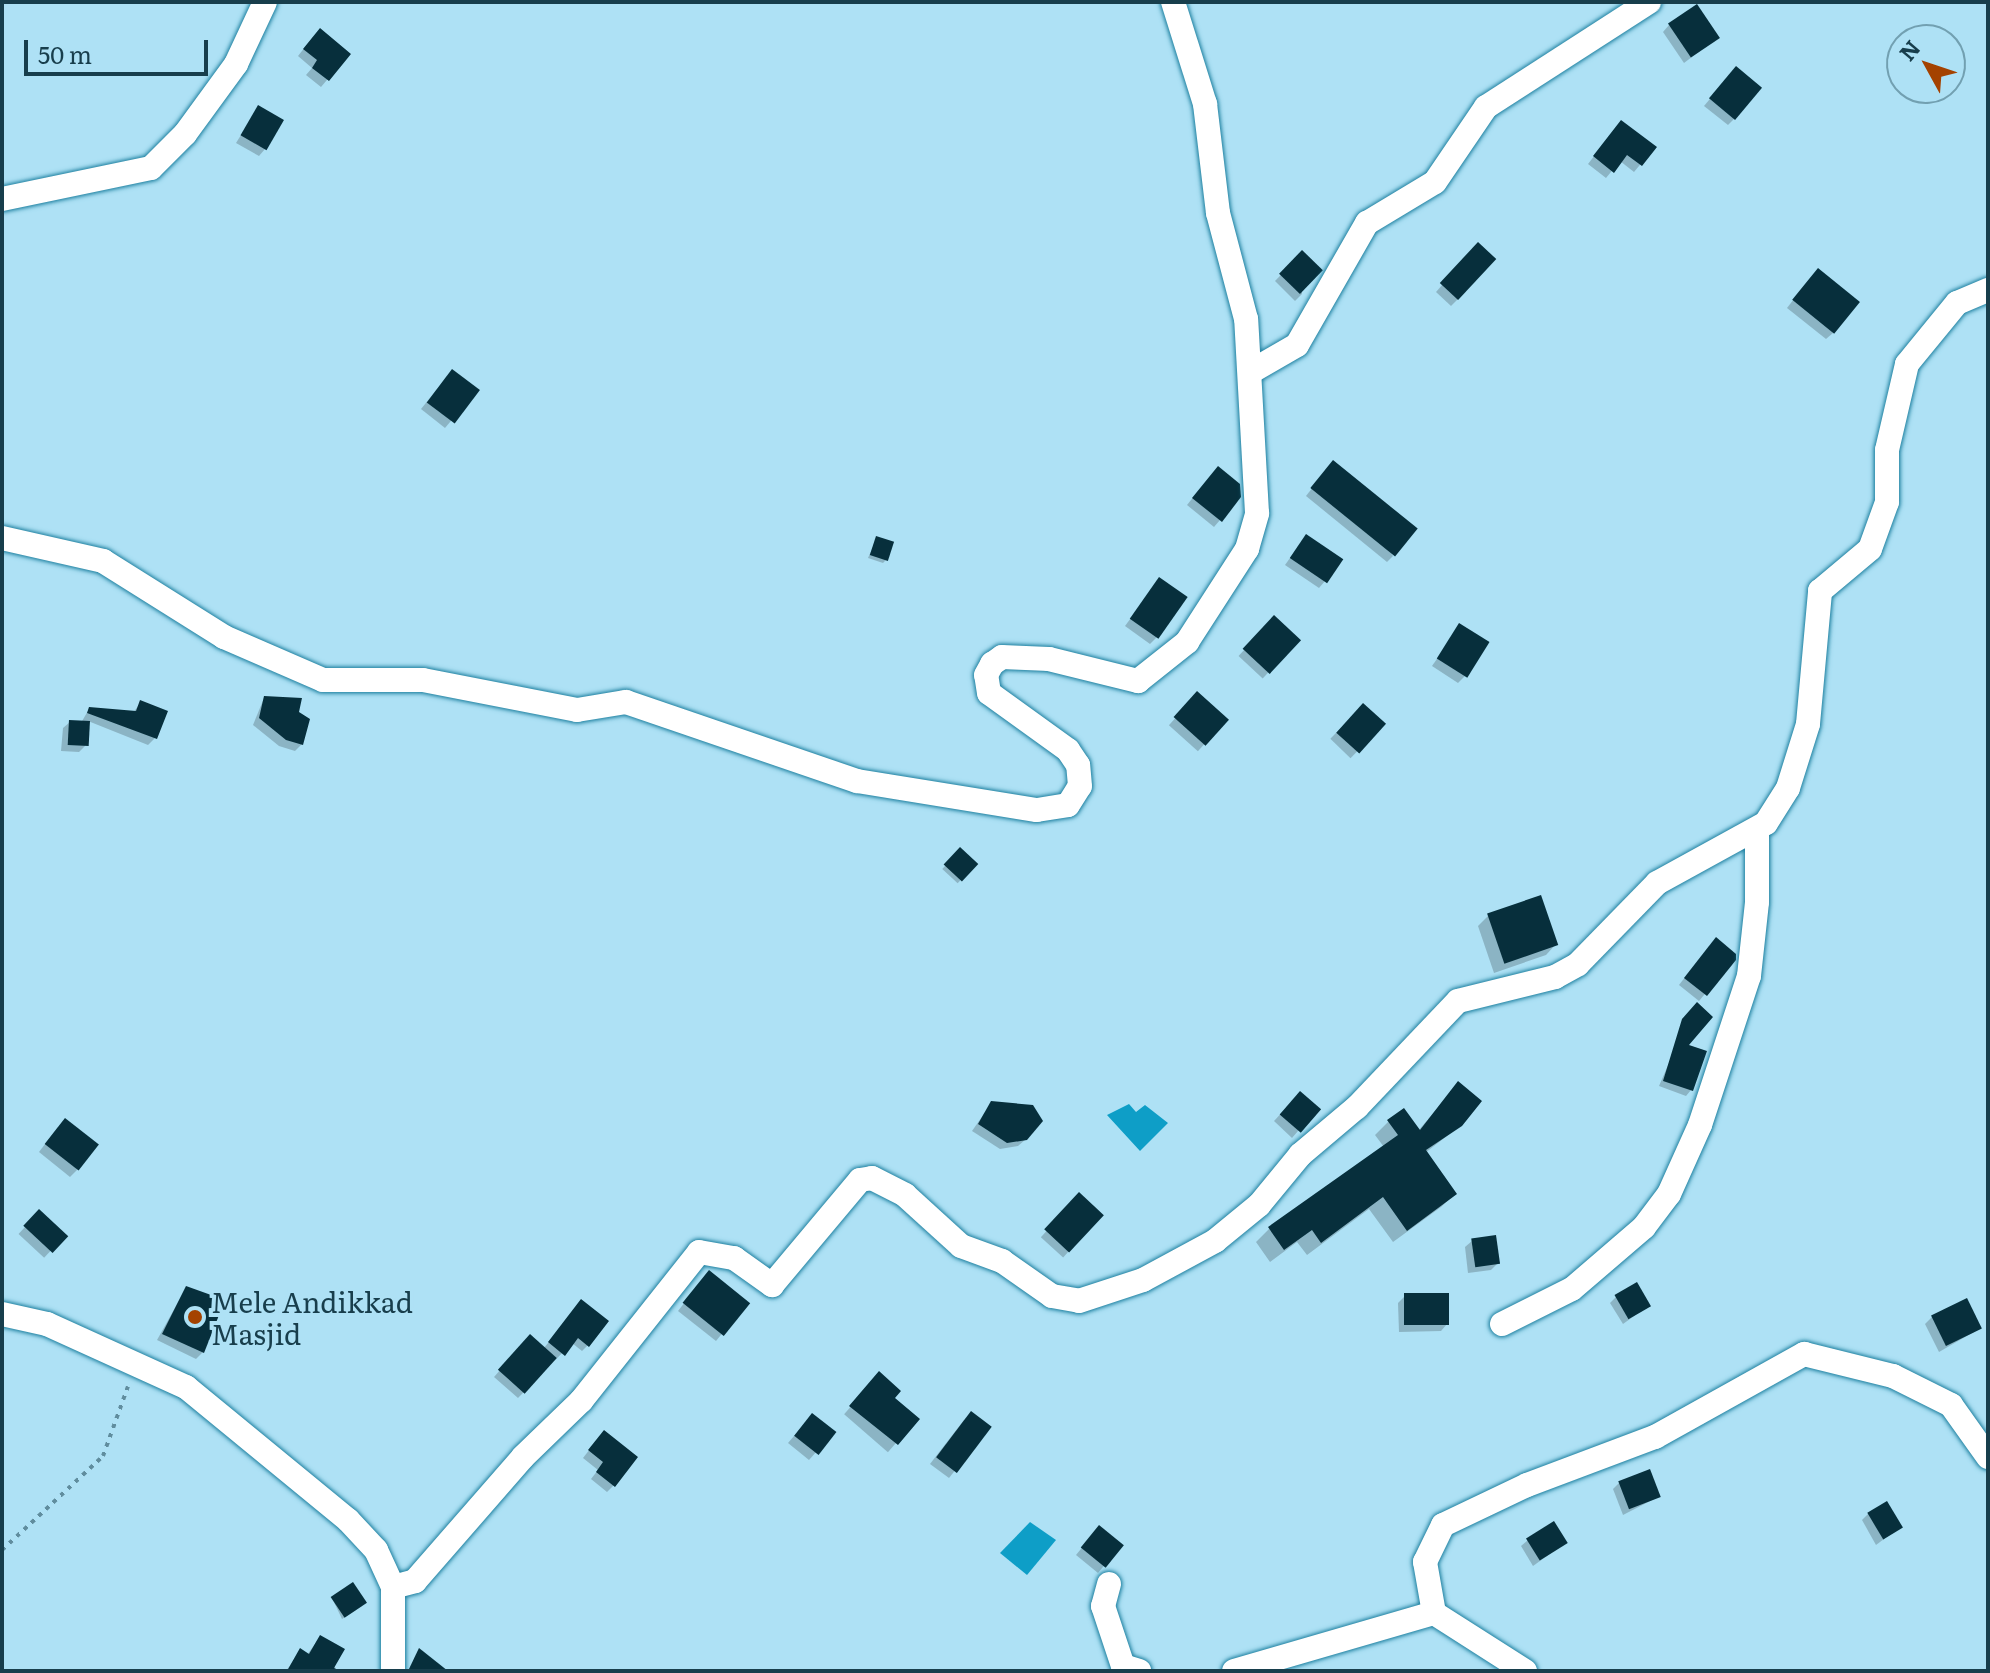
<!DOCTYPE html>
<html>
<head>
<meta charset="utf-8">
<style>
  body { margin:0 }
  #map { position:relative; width:1990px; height:1673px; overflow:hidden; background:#aee1f5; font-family:Literata,serif }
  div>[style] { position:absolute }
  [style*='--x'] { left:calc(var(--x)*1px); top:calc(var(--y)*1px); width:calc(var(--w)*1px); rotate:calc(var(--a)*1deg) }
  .water>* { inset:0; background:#0e9ec7 }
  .shadow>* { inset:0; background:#0003; transform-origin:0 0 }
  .building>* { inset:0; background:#072f3c; transform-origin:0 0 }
  .path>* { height:4px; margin-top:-2px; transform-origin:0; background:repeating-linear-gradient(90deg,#608d9e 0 4px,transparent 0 10px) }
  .roads { filter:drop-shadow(0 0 2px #1d80a0) drop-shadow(0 0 2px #1d80a0) }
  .minor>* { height:24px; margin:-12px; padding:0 12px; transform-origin:12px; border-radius:12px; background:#fff }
  .dots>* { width:22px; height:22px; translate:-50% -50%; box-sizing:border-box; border:4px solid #aee1f5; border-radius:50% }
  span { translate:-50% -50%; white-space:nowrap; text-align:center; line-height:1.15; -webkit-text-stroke:8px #aee1f5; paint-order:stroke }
  .poi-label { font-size:28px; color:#183e4c }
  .left { translate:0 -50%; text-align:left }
  .frame { position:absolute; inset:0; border:4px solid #183e4c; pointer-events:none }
  .north { position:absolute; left:1886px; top:24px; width:80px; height:80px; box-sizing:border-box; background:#aee1f5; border:2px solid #72a0b1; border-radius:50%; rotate:310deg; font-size:22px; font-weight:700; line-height:32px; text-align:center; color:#183e4c }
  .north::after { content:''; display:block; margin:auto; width:28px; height:36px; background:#a44200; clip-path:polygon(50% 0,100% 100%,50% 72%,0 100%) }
  .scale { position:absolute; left:24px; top:40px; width:184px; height:36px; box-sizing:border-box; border:4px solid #183e4c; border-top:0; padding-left:10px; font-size:24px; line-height:28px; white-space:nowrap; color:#183e4c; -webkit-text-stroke:6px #aee1f5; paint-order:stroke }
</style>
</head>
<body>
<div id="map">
  <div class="water">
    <i style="clip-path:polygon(1129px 1104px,1136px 1112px,1145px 1105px,1168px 1123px,1140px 1151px,1107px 1115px)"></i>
    <i style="clip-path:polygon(1030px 1522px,1056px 1540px,1027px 1575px,1000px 1553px)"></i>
  </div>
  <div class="shadow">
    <i style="clip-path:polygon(1669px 25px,1717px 38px,1684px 63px,1663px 32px)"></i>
    <i style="clip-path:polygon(313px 37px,349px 54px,321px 87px,306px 75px,312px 68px,298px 56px)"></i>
    <i style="clip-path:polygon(1730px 75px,1734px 119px,1728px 125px,1704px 106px)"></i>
    <i style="clip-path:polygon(258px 108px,265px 149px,259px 156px,236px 143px)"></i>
    <i style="clip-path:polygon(1615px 129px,1654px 148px,1634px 172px,1620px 161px,1606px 178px,1588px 164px)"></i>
    <i style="clip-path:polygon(1471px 252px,1458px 299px,1451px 306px,1436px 292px)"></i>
    <i style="clip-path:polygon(1302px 253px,1302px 294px,1295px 301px,1275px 281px)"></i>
    <i style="clip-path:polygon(1811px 277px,1833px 333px,1826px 339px,1787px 308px)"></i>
    <i style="clip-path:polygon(446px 378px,477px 390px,445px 428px,421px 409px)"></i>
    <i style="clip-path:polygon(1327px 469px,1393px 556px,1387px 562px,1306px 496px)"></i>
    <i style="clip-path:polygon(1211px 475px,1220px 520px,1214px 527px,1187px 505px)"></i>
    <i style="clip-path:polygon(877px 538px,886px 560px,883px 563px,868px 558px)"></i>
    <i style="clip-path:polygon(1300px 544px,1325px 581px,1319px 588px,1285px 565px)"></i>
    <i style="clip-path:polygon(1159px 580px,1157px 637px,1150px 644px,1125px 626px)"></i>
    <i style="left:1274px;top:618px;width:33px;height:52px;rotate:43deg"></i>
    <i style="clip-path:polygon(1460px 626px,1465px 676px,1458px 683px,1432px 666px)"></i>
    <i style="left:1197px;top:694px;width:39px;height:42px;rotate:42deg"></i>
    <i style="clip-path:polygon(264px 698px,297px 713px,302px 744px,295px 751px,279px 746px,253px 725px)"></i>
    <i style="clip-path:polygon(141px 702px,155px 738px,148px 745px,88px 721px,85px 746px,79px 752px,61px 751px,63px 728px,70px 722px,81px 723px,89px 709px,133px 713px)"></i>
    <i style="left:1363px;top:705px;width:28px;height:47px;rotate:44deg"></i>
    <i style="left:960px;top:850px;width:21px;height:26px;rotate:43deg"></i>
    <i style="clip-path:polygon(1488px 916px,1556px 944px,1546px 955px,1494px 973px,1478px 926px)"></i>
    <i style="clip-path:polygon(1709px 946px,1734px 959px,1699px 1001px,1679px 985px)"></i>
    <i style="clip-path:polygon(1692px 1010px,1685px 1046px,1691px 1090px,1686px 1096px,1659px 1086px)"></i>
    <i style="clip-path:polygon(1458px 1084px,1461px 1125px,1425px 1153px,1455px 1194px,1441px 1207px,1393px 1242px,1369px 1209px,1307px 1255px,1297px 1242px,1270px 1262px,1256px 1242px,1269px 1229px,1384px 1147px,1375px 1135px,1388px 1122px,1418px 1131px)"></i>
    <i style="clip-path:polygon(1300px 1093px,1298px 1131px,1292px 1138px,1274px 1121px)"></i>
    <i style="clip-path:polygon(991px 1104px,1026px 1139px,1018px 1146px,1000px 1149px,972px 1131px)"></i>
    <i style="clip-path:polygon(58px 1127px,77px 1170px,70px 1177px,39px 1152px)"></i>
    <i style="left:1079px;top:1195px;width:30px;height:57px;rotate:42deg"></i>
    <i style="left:39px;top:1212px;width:35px;height:30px;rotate:43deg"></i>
    <i style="clip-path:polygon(1472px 1241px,1498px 1263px,1491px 1270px,1468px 1273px,1465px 1247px)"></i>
    <i style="clip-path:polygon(703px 1279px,747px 1303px,716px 1341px,678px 1311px)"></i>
    <i style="clip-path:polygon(186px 1288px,203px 1352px,196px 1359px,157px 1340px)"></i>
    <i style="clip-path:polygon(1405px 1296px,1447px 1324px,1441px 1331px,1399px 1332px,1398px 1303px)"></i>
    <i style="clip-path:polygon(1617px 1296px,1648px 1306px,1623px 1324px,1610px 1303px)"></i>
    <i style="clip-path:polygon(576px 1308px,588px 1345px,582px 1351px,572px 1343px,518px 1398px,494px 1377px,524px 1343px,544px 1348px)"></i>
    <i style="clip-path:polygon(1932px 1317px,1979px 1329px,1939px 1352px,1925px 1324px)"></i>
    <i style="left:873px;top:1381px;width:58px;height:44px;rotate:41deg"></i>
    <i style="clip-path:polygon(964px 1420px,989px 1428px,949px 1478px,930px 1464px)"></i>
    <i style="clip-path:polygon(806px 1422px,833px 1433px,809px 1460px,788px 1443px)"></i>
    <i style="clip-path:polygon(597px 1440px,614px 1485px,607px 1492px,591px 1479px,598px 1470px,583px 1458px)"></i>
    <i style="clip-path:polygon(1619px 1483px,1658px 1497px,1623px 1515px,1613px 1489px)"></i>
    <i style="clip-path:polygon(1868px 1514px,1900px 1527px,1876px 1545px,1862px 1520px)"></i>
    <i style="clip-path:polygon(1093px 1534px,1121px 1545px,1098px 1573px,1076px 1555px)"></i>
    <i style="clip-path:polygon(1528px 1540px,1565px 1543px,1533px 1566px,1521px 1546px)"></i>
    <i style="clip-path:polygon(332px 1598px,362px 1606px,342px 1619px)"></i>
    <i style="clip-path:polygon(320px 1637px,337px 1671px,286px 1671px,300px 1651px,307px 1655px)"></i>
  </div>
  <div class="building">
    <i style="left:1697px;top:4px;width:41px;height:35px;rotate:56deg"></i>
    <i style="clip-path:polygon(320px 28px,351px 54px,329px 81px,312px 68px,317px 60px,303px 49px)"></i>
    <i style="left:1736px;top:66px;width:34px;height:42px;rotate:40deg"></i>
    <i style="left:258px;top:105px;width:30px;height:35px;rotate:30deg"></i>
    <i style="clip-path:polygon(1621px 120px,1657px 147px,1642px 166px,1627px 155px,1614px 173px,1593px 156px)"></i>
    <i style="left:1478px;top:242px;width:25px;height:56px;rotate:43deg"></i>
    <i style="left:1302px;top:250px;width:29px;height:33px;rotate:44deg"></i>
    <i style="left:1818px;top:268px;width:54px;height:41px;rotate:39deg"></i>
    <i style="left:452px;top:369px;width:35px;height:42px;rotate:37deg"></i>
    <i style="left:1333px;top:460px;width:109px;height:36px;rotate:39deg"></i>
    <i style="clip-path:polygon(1218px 466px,1240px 484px,1241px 497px,1222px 522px,1192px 498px)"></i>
    <i style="left:1306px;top:534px;width:45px;height:29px;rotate:34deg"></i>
    <i style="left:876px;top:536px;width:19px;height:20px;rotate:18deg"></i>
    <i style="left:1159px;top:577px;width:35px;height:51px;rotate:35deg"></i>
    <i style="left:1274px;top:615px;width:37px;height:46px;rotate:43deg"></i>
    <i style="left:1459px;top:623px;width:36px;height:42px;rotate:32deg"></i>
    <i style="left:1197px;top:691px;width:43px;height:35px;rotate:42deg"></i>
    <i style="clip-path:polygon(264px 696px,302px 698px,299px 712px,310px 719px,303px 745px,286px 740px,259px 718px)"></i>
    <i style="clip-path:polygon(140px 700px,168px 711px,157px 739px,87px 713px,89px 707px,136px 711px)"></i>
    <i style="left:1363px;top:703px;width:31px;height:40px;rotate:42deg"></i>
    <i style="left:69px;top:720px;width:21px;height:25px;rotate:3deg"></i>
    <i style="left:960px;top:847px;width:25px;height:24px;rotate:43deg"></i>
    <i style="left:1541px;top:895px;width:53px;height:57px;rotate:71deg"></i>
    <i style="clip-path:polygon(1716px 937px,1736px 954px,1736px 960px,1707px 996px,1684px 978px)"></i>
    <i style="clip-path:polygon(1697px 1002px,1713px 1017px,1689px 1045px,1707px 1051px,1693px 1091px,1663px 1081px,1682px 1019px)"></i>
    <i style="clip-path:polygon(1458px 1081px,1482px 1101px,1462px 1126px,1426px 1150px,1457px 1194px,1407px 1231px,1383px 1197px,1321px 1243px,1312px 1230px,1284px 1250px,1268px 1227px,1398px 1135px,1387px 1120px,1404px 1108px,1420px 1130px)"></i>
    <i style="left:1300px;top:1091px;width:28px;height:31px;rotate:41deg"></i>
    <i style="clip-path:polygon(991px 1101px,1033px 1105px,1043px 1121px,1027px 1140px,1007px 1143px,978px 1124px)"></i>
    <i style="left:65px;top:1118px;width:43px;height:33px;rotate:38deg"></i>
    <i style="left:1079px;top:1192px;width:34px;height:51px;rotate:43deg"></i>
    <i style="left:39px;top:1209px;width:40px;height:23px;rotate:43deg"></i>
    <i style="left:1496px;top:1235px;width:29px;height:25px;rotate:82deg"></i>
    <i style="left:709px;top:1270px;width:53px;height:42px;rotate:39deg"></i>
    <i style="left:1637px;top:1282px;width:28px;height:26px;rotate:60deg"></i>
    <i style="clip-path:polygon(186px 1286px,225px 1300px,204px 1353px,162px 1334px)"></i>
    <i style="left:1449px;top:1293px;width:32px;height:45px;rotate:90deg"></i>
    <i style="left:1967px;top:1298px;width:34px;height:40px;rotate:64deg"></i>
    <i style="clip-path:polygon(581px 1299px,609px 1321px,589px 1347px,578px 1338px,565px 1356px,548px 1342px)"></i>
    <i style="left:530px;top:1334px;width:36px;height:48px;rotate:42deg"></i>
    <i style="clip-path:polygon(879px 1371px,901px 1391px,895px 1398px,920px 1419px,898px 1445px,849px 1406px)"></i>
    <i style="left:971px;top:1411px;width:26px;height:58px;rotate:37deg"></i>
    <i style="left:812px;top:1413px;width:31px;height:29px;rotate:38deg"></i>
    <i style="clip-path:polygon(604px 1430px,638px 1457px,615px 1487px,596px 1472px,603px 1462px,588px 1450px)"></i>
    <i style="left:1650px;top:1469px;width:30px;height:34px;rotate:69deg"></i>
    <i style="left:1887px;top:1501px;width:31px;height:23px;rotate:59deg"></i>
    <i style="left:1554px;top:1521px;width:26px;height:33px;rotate:58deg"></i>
    <i style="left:1099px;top:1525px;width:32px;height:29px;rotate:39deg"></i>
    <i style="left:353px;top:1582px;width:25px;height:27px;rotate:56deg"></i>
    <i style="clip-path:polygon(320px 1635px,345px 1649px,334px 1668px,340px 1671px,287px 1671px,300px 1648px,309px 1654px)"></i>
    <i style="clip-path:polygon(419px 1648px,448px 1671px,408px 1671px)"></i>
  </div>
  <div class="path">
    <i style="--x:2;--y:1550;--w:138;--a:-42.9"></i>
    <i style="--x:103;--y:1456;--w:74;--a:-70.3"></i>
  </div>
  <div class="roads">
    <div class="minor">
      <i style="--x:2;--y:199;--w:152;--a:-11.8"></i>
      <i style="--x:151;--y:168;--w:48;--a:-45"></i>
      <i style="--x:185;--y:134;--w:87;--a:-53.9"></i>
      <i style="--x:236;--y:64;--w:68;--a:-64.9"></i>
      <i style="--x:1252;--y:371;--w:52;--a:-30"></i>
      <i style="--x:1297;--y:345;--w:141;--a:-60.2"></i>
      <i style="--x:1367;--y:223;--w:79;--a:-31.1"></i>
      <i style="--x:1435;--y:182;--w:91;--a:-55.8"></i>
      <i style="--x:1486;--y:107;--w:194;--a:-32.8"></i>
      <i style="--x:2;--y:538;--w:104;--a:12.8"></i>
      <i style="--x:103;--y:561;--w:143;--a:32.1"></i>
      <i style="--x:224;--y:637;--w:108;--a:23.5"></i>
      <i style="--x:323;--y:680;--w:100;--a:0"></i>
      <i style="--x:423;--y:680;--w:157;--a:11"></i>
      <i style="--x:577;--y:710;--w:50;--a:-9.3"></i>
      <i style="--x:626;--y:702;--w:244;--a:18.9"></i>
      <i style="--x:857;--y:781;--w:182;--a:9.2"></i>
      <i style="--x:1037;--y:810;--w:31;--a:-9"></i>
      <i style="--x:1068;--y:805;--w:22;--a:-58"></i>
      <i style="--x:1080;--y:786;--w:21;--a:-95"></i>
      <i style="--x:1078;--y:765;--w:18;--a:-124"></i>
      <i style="--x:1068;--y:750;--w:97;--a:-144.2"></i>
      <i style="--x:989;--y:693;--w:18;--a:-99"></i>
      <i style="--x:986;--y:675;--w:13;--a:-61"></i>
      <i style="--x:992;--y:664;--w:12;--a:-35"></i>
      <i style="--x:1002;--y:657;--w:47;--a:2.4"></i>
      <i style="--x:1049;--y:659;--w:92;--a:13.9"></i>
      <i style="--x:1138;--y:681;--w:63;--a:-38.5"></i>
      <i style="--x:1187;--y:642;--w:111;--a:-57.2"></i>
      <i style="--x:1247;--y:549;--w:37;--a:-74"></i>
      <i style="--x:1257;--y:513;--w:194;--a:-93.2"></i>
      <i style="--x:1246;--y:319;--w:110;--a:-104.8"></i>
      <i style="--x:1218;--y:213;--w:110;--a:-96.8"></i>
      <i style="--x:1205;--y:104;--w:107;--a:-107.4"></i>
      <i style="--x:2;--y:1314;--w:46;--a:12.5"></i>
      <i style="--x:47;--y:1324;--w:153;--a:24.4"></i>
      <i style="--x:186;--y:1387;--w:210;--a:39.4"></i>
      <i style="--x:348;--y:1520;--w:41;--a:47"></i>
      <i style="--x:376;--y:1550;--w:41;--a:65.3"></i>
      <i style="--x:393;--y:1587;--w:23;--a:-15"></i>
      <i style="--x:415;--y:1581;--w:164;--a:-48.9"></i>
      <i style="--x:523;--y:1457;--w:81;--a:-44"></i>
      <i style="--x:581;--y:1401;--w:190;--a:-51.6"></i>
      <i style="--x:699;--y:1252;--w:36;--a:10"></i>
      <i style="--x:734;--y:1258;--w:47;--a:35.4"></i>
      <i style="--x:772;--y:1285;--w:137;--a:-50"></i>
      <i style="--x:860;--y:1180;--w:12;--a:-9"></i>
      <i style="--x:872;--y:1178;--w:37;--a:27"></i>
      <i style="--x:905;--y:1195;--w:76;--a:42.3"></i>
      <i style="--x:961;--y:1246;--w:44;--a:20.1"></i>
      <i style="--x:1002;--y:1261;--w:61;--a:35"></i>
      <i style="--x:1052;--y:1296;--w:27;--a:10"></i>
      <i style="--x:1079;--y:1301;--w:67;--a:-18.2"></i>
      <i style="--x:1143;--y:1280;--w:82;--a:-28.4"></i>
      <i style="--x:1215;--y:1241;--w:57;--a:-39.3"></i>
      <i style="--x:1259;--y:1205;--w:65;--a:-50.6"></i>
      <i style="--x:1300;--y:1155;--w:75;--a:-40.1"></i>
      <i style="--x:1357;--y:1107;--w:146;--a:-46.4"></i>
      <i style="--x:1458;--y:1001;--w:100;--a:-13.9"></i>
      <i style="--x:1555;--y:977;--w:26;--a:-29"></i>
      <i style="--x:1578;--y:964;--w:113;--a:-45.7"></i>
      <i style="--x:1657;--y:883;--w:124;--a:-28.8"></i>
      <i style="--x:1766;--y:823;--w:41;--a:-57.8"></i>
      <i style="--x:1788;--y:788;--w:67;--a:-72.6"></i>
      <i style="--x:1808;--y:724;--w:134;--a:-84.8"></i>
      <i style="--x:1820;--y:591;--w:65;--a:-40"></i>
      <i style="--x:1870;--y:549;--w:50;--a:-70.1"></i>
      <i style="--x:1887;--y:502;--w:52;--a:-90"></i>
      <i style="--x:1887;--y:450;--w:88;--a:-76.9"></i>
      <i style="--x:1907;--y:364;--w:79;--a:-50.7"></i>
      <i style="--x:1957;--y:303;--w:34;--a:-23"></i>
      <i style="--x:1502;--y:1324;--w:78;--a:-26.6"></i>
      <i style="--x:1572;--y:1289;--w:95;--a:-40.7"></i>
      <i style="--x:1644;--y:1227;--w:41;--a:-52.9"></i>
      <i style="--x:1669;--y:1194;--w:76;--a:-65.8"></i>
      <i style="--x:1700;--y:1125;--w:157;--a:-71.8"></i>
      <i style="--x:1749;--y:976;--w:74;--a:-83.8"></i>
      <i style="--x:1757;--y:902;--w:69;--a:-90"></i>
      <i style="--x:1109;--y:1584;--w:23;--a:105"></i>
      <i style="--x:1103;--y:1606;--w:63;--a:71.6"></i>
      <i style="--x:1123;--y:1666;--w:17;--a:17"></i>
      <i style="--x:1434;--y:1613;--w:108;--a:32.5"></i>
      <i style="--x:393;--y:1671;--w:84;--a:-90"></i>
      <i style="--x:1234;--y:1671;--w:208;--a:-16.2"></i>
      <i style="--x:1434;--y:1613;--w:52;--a:-100"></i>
      <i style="--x:1425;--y:1562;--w:41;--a:-64.1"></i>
      <i style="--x:1443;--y:1525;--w:93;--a:-25.5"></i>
      <i style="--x:1527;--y:1485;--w:137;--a:-20.6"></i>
      <i style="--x:1655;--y:1437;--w:171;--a:-29.1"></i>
      <i style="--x:1804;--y:1354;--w:92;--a:13.9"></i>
      <i style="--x:1893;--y:1376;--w:65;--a:26.6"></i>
      <i style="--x:1951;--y:1405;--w:64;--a:54.6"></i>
    </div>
  </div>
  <div class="dots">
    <i style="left:195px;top:1317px;background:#a44200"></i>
  </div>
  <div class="poi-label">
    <span class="left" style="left:211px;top:1317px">Mele Andikkad<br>Masjid</span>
  </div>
  <div class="frame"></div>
  <div class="north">N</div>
  <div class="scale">50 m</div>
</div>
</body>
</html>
